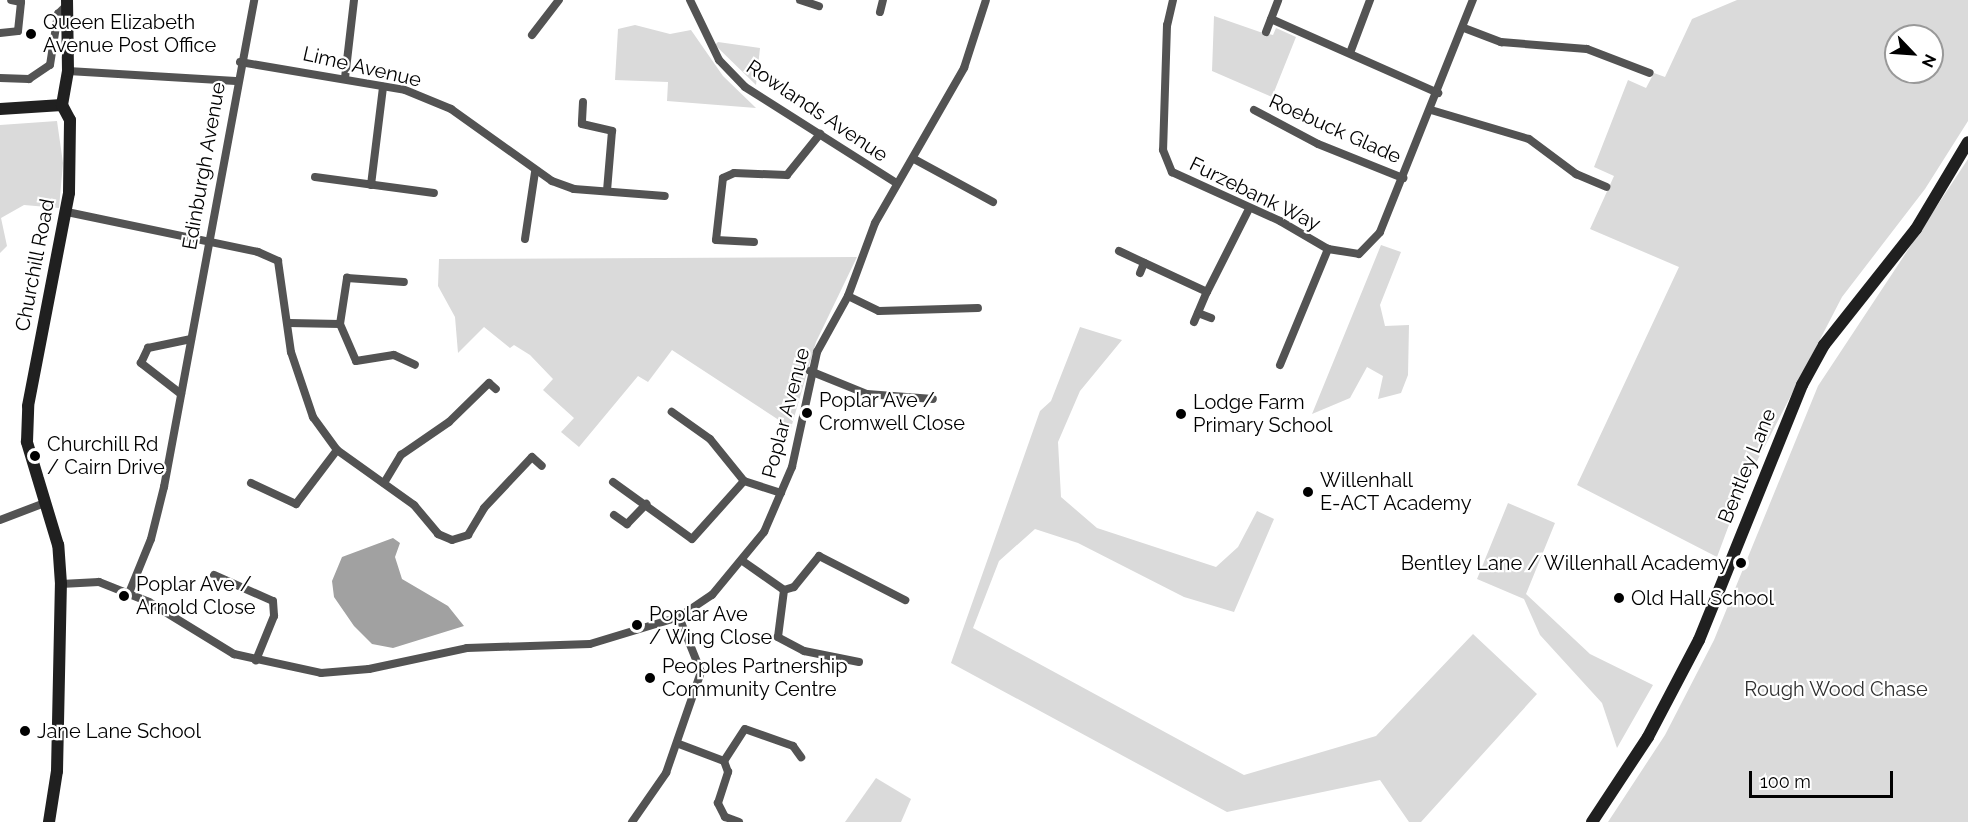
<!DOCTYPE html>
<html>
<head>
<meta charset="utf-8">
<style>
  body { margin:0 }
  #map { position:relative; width:1968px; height:822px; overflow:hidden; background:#fff; font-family:Raleway,sans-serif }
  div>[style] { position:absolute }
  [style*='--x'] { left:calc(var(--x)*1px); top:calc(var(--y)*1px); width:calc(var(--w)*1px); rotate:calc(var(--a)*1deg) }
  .green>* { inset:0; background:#dadada }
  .water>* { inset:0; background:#a1a1a1 }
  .street>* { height:8px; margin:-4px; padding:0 4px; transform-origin:4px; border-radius:4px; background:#535353 }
  .secondary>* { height:12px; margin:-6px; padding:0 6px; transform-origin:6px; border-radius:6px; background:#202020 }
  .dots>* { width:16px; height:16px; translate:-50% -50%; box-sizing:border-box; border:3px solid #fff; border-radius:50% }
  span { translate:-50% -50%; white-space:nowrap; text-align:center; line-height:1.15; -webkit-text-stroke:4.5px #fff; paint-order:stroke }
  .poi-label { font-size:20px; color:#000 }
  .left { translate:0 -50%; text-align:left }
  .right { translate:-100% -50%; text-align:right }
  .street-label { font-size:20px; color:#000 }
  .park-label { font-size:20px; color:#313131 }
  .north { position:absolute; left:1884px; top:24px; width:60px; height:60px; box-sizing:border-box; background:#fff; border:2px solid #999; border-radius:50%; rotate:115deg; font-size:16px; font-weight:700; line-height:24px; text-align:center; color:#000 }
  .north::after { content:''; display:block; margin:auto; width:21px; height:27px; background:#000; clip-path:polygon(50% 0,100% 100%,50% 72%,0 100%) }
  .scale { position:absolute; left:1749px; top:771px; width:144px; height:27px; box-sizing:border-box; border:3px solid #000; border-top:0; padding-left:8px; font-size:18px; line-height:21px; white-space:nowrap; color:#000; -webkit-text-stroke:4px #fff; paint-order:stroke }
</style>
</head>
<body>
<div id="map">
  <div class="green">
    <i style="clip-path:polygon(evenodd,1737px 0,1968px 0,1968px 121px,1925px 189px,1842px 297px,1742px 490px,1717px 557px,1577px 485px,1679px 267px,1590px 229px,1614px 176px,1594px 167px,1628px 80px,1646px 88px,1654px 73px,1665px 77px,1692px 19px,1737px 0,1896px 36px,1932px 36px,1932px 72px,1896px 72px,1896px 36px)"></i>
    <i style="clip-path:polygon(1214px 16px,1260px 32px,1273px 35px,1276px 28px,1296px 37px,1272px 97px,1212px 71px)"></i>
    <i style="clip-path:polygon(635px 25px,670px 34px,691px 30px,723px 76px,756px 108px,667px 101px,668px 82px,615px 80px,618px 29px)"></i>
    <i style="clip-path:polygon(718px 42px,760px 48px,756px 85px,715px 45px)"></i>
    <i style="clip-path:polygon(57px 121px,63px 163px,59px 208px,24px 205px,1px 218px,7px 246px,0 253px,0 125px)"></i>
    <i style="clip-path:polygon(1968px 159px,1968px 822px,1608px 822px,1665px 735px,1714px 640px,1818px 386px)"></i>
    <i style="clip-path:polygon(1381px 245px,1401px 252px,1380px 305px,1385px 326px,1409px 325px,1408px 375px,1401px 393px,1378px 399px,1383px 376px,1367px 367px,1350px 398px,1312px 414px)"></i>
    <i style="clip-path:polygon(857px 257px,816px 342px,791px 428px,672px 350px,648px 382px,638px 376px,579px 447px,561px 432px,574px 418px,543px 390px,553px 379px,530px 355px,514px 345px,510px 348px,484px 327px,458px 353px,455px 317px,438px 286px,439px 259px)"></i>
    <i style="clip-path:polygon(1080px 327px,1122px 340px,1080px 391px,1058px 442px,1061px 497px,1097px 528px,1216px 567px,1238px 547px,1257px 511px,1274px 519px,1234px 612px,1184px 597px,1078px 543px,1035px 529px,999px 561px,973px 628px,1244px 775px,1376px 736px,1473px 634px,1537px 694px,1421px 822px,1409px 822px,1380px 780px,1227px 812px,951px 663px,1040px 411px,1051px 401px)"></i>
    <i style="clip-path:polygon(1508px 503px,1555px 523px,1526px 594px,1590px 654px,1653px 685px,1617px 748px,1602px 703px,1540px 635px,1524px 599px,1477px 579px)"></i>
    <i style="clip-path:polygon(876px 778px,911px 799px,901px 822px,845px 822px)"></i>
  </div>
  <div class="water">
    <i style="clip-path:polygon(393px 538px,400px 543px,395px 557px,402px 579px,448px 606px,464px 626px,393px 648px,372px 644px,354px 626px,334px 597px,332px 581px,342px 557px)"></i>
  </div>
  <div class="street">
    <i style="--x:690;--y:0;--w:67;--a:64.2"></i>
    <i style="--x:719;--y:60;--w:37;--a:46"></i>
    <i style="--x:745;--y:87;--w:179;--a:32.4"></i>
    <i style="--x:800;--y:0;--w:20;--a:18"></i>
    <i style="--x:1173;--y:0;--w:26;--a:103"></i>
    <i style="--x:1167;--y:25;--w:125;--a:91.8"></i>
    <i style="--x:1163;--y:150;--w:24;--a:68"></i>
    <i style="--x:1172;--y:172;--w:119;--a:24.4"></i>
    <i style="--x:1280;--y:221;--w:56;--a:30.3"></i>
    <i style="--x:1328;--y:249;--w:31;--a:9"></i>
    <i style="--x:1359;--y:254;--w:30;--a:-46"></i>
    <i style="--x:1380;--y:232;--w:250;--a:-68.2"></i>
    <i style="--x:880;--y:12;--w:12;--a:-76"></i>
    <i style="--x:1271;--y:19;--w:183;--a:23.9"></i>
    <i style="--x:1464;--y:28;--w:40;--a:21"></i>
    <i style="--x:1501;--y:42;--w:86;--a:4.7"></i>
    <i style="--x:1587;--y:49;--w:67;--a:20.9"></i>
    <i style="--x:1266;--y:32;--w:34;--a:-69"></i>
    <i style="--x:0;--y:33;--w:18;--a:-6"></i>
    <i style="--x:18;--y:31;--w:29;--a:-84"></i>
    <i style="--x:21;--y:2;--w:10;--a:-169"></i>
    <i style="--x:532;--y:35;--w:44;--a:-52.4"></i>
    <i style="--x:1350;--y:53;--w:57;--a:-69.3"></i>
    <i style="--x:240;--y:62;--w:167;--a:9.6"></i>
    <i style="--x:405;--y:90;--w:50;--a:22.4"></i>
    <i style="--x:451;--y:109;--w:124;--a:35.5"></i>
    <i style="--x:552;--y:181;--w:23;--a:20"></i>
    <i style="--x:574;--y:189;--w:91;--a:4.4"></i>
    <i style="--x:68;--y:71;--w:168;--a:3.4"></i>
    <i style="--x:0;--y:78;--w:29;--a:2"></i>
    <i style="--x:29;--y:79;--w:25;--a:-34"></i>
    <i style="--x:50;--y:65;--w:52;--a:-81.1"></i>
    <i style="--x:58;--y:14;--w:13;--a:-45"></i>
    <i style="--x:345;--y:78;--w:79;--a:-83.4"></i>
    <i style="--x:583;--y:102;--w:22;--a:93"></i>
    <i style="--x:582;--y:124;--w:31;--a:13"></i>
    <i style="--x:612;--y:131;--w:59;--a:94.8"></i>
    <i style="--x:1254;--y:110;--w:72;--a:28"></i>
    <i style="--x:1318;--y:144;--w:92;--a:21.8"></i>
    <i style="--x:1431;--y:110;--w:102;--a:16.5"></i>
    <i style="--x:1529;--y:139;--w:59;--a:36.7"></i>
    <i style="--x:1576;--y:174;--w:33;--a:23"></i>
    <i style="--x:914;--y:159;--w:90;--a:28.6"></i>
    <i style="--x:315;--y:177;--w:120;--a:7.7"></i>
    <i style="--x:371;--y:185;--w:99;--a:-83"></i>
    <i style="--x:67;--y:212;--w:195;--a:11.8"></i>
    <i style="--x:258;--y:252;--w:22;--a:24"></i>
    <i style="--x:278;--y:261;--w:92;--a:81.9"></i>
    <i style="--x:291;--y:352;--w:69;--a:71.3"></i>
    <i style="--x:313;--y:417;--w:41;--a:54"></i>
    <i style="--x:337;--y:450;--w:95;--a:35.5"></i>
    <i style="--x:414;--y:505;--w:38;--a:50"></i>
    <i style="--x:438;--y:534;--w:15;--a:23"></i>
    <i style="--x:452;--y:540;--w:17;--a:-17"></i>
    <i style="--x:468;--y:535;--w:31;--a:-59"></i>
    <i style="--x:484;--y:508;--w:70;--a:-46.7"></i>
    <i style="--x:532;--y:457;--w:13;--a:42"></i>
    <i style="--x:525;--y:239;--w:68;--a:-81.5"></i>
    <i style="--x:754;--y:242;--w:38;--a:-177"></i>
    <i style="--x:716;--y:240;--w:62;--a:-83.6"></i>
    <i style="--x:723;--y:178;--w:12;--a:-24"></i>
    <i style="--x:734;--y:173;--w:53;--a:2.2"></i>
    <i style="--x:787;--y:175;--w:53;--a:-51.2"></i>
    <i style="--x:1119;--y:251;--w:97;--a:25"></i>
    <i style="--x:1207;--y:292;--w:93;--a:-63.2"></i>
    <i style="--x:1140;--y:273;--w:11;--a:-68"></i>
    <i style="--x:848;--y:296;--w:34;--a:26"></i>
    <i style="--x:879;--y:311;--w:99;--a:-1.7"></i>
    <i style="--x:1198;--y:313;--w:14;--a:21"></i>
    <i style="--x:1194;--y:322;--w:33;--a:-67"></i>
    <i style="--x:289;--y:323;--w:51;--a:1.1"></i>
    <i style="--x:340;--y:324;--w:40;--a:66.6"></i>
    <i style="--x:356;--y:361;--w:38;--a:-9"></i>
    <i style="--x:394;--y:355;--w:23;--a:25"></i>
    <i style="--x:340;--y:324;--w:47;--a:-81.3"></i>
    <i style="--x:347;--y:278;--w:57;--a:4"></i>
    <i style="--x:1280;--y:365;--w:126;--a:-67.5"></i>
    <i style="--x:810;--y:371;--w:61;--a:22"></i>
    <i style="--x:867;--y:394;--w:66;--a:4.3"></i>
    <i style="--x:181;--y:394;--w:51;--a:-142.2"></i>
    <i style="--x:141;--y:363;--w:17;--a:-65"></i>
    <i style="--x:148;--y:348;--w:44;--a:-11.8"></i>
    <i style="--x:744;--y:481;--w:39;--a:18"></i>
    <i style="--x:613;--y:482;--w:97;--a:35.8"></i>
    <i style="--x:692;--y:539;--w:78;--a:-48.1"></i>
    <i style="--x:744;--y:481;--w:54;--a:-129"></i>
    <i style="--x:710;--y:439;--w:47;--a:-144.6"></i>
    <i style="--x:251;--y:483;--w:50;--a:25"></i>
    <i style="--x:296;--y:504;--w:68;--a:-52.8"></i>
    <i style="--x:384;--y:483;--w:33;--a:-59"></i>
    <i style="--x:401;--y:455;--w:58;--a:-34.5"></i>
    <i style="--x:449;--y:422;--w:56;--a:-44.3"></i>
    <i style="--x:489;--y:383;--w:9;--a:41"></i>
    <i style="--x:614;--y:515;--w:16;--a:35"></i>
    <i style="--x:627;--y:524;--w:28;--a:-46"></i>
    <i style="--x:0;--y:520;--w:45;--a:-20.9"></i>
    <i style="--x:744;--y:562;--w:49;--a:35"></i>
    <i style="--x:214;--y:575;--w:64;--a:23.8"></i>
    <i style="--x:273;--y:601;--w:15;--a:86"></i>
    <i style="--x:274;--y:616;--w:48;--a:112.2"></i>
    <i style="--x:61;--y:584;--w:38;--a:-3"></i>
    <i style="--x:99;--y:582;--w:54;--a:21.8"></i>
    <i style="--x:149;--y:602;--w:100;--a:31.5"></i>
    <i style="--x:234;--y:654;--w:89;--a:12.3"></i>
    <i style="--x:321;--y:673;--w:48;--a:-4.8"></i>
    <i style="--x:369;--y:669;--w:100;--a:-12.1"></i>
    <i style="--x:467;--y:648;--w:123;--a:-1.9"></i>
    <i style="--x:590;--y:644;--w:93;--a:-16.9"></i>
    <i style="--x:679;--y:617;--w:40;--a:-34"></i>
    <i style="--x:712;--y:595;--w:82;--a:-50.5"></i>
    <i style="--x:764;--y:532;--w:71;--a:-66.7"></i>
    <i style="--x:792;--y:467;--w:118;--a:-77.7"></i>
    <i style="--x:817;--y:352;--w:64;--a:-61"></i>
    <i style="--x:848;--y:296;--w:78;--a:-69.7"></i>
    <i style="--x:875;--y:223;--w:179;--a:-60.1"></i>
    <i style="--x:964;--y:68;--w:71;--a:-72.1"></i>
    <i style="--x:129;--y:593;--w:58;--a:-67.8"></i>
    <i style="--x:151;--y:539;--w:54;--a:-76"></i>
    <i style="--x:164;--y:487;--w:495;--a:-79.5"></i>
    <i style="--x:859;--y:662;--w:56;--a:-168.7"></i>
    <i style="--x:804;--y:651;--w:30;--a:-152"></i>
    <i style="--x:778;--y:637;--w:47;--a:-82.7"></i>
    <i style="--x:784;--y:590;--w:10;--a:-17"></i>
    <i style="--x:794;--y:587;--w:40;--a:-51"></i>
    <i style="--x:819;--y:556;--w:97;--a:27.1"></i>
    <i style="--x:679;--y:744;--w:48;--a:20.7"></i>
    <i style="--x:632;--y:822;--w:60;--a:-55.2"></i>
    <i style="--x:666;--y:773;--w:107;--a:-70.9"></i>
    <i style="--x:701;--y:672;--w:59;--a:-111.8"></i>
    <i style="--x:739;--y:822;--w:15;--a:-160"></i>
    <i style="--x:725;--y:817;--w:16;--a:-117"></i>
    <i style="--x:718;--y:803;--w:33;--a:-72"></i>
    <i style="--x:728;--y:772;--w:12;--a:-110"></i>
    <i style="--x:724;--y:761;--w:38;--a:-57"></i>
    <i style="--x:745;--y:729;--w:51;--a:19.5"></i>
    <i style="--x:793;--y:746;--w:14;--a:54"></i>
  </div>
  <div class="secondary">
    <i style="--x:0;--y:109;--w:62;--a:-3.7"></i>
    <i style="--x:49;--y:822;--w:52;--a:-81.1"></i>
    <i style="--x:57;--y:771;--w:187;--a:-88.8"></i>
    <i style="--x:61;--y:584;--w:39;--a:-94"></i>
    <i style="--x:58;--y:545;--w:108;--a:-106.8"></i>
    <i style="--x:27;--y:442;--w:36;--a:-88"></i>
    <i style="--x:28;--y:406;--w:217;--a:-79.1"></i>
    <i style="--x:69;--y:193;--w:73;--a:-89.2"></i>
    <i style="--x:70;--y:120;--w:17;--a:-118"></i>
    <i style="--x:62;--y:105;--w:35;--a:-80"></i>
    <i style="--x:68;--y:71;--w:71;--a:-90.8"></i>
    <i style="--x:1592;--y:822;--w:102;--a:-56.6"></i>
    <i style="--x:1648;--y:737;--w:110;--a:-62.3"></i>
    <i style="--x:1699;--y:640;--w:275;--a:-68"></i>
    <i style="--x:1802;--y:385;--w:46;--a:-61.2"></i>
    <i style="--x:1824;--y:345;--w:148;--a:-51.6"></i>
    <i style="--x:1916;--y:229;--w:101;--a:-59.1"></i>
  </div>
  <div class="dots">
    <i style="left:31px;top:34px;background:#000"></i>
    <i style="left:807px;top:413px;background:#000"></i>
    <i style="left:1181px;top:414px;background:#000"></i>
    <i style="left:35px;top:456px;background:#000"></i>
    <i style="left:1308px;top:492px;background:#000"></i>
    <i style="left:1741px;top:563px;background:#000"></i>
    <i style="left:124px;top:596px;background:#000"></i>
    <i style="left:1619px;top:598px;background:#000"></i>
    <i style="left:637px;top:625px;background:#000"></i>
    <i style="left:650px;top:678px;background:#000"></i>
    <i style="left:25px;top:731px;background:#000"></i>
  </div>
  <div class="poi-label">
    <span class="left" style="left:43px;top:34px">Queen Elizabeth<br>Avenue Post Office</span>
    <span class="left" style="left:819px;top:412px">Poplar Ave /<br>Cromwell Close</span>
    <span class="left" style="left:1193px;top:414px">Lodge Farm<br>Primary School</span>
    <span class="left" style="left:47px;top:456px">Churchill Rd<br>/ Cairn Drive</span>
    <span class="left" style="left:1320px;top:492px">Willenhall<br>E-ACT Academy</span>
    <span class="right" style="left:1729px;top:563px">Bentley Lane / Willenhall Academy</span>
    <span class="left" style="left:136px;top:596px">Poplar Ave /<br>Arnold Close</span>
    <span class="left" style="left:1631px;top:598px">Old Hall School</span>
    <span class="left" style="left:649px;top:626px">Poplar Ave<br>/ Wing Close</span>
    <span class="left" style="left:662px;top:678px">Peoples Partnership<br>Community Centre</span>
    <span class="left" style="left:37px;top:731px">Jane Lane School</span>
  </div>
  <div class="street-label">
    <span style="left:362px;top:67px;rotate:13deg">Lime Avenue</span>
    <span style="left:817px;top:111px;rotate:34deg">Rowlands Avenue</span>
    <span style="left:1335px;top:129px;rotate:24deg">Roebuck Glade</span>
    <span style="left:204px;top:166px;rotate:-80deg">Edinburgh Avenue</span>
    <span style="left:1255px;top:194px;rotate:26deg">Furzebank Way</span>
    <span style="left:35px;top:265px;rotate:-79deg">Churchill Road</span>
    <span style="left:786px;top:413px;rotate:-75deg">Poplar Avenue</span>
    <span style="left:1747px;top:466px;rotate:-68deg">Bentley Lane</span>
  </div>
  <div class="park-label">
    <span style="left:1836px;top:689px">Rough Wood Chase</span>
  </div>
  <div class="north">N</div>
  <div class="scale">100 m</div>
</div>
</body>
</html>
